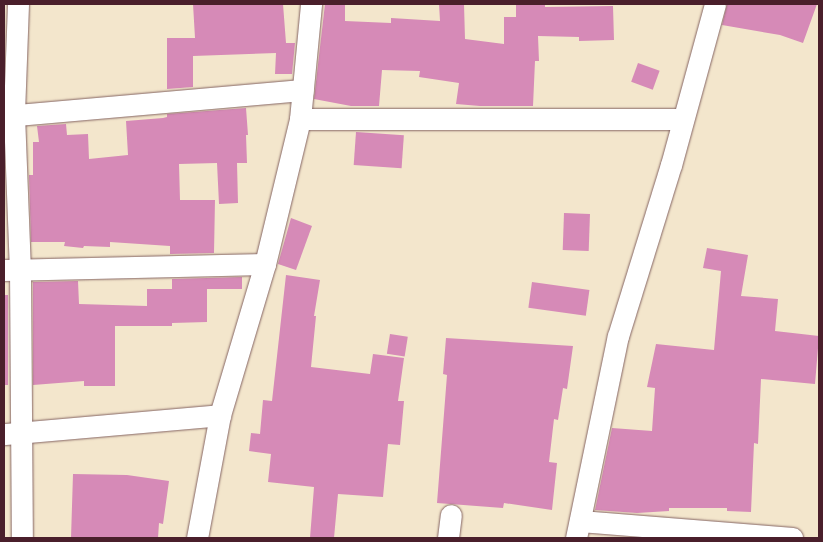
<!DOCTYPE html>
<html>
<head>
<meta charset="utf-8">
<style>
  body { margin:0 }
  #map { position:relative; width:823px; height:542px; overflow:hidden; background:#f3e6cc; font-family:"IM FELL French Canon",serif }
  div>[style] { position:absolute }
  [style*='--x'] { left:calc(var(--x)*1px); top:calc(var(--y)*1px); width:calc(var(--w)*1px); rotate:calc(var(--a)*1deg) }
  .building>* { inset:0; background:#d68ab7; transform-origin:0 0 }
  .roads { filter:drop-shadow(0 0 1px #856563) drop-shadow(0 0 1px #856563) }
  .street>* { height:21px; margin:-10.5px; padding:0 10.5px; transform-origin:10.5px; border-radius:10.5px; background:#fff }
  span { translate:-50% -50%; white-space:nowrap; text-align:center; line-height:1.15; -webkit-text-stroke:4.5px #fdfcf7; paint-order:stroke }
  .frame { position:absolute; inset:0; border:5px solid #4a1f2b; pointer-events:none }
</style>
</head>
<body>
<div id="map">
  <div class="building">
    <i style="clip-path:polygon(193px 4px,283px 4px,286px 43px,295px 43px,292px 74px,275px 74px,276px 53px,193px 56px,193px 87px,167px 89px,167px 38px,195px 38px)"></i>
    <i style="clip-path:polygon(325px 4px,345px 4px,345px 21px,391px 23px,391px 18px,440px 21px,439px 4px,464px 4px,465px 39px,504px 44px,504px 17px,516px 17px,516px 4px,545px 4px,545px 7px,613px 6px,614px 40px,579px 41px,579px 37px,538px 36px,539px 61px,535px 61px,533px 106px,480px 106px,456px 104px,459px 83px,419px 77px,420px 71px,382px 70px,379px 106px,351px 106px,314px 99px)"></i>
    <i style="clip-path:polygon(727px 4px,817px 4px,803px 43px,780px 35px,722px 25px)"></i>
    <i style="left:638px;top:63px;width:23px;height:20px;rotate:20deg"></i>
    <i style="clip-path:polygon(246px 108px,248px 135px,246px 135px,247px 163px,237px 163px,238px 203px,219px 204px,217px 163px,179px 164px,180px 200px,215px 200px,214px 253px,170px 254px,170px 246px,110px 242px,110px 247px,84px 246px,83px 248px,64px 246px,65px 242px,31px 242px,29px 175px,33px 175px,33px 142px,39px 142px,37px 126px,66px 124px,67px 135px,88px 134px,89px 159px,128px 155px,126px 121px,163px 118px,167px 117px,167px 114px)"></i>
    <i style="left:356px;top:132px;width:48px;height:33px;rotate:4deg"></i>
    <i style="left:564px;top:213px;width:26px;height:37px;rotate:2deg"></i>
    <i style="clip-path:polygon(291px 218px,312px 226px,296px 270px,278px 264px)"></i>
    <i style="clip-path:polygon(707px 248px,748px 255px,741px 296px,778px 299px,775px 331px,819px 336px,815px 384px,761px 379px,758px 444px,754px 443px,751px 512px,727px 511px,727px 508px,669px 508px,669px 511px,637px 513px,595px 510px,612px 428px,652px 431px,655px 388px,647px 387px,656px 344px,714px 350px,721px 271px,703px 268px)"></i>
    <i style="clip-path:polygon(286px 275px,320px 280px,314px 316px,316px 316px,311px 367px,370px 374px,373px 354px,404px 358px,398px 401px,404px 401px,400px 445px,388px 444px,383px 497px,338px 494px,334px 538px,310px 538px,314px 487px,268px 482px,271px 454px,249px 451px,251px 433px,260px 434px,263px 400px,272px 401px)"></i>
    <i style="clip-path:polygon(242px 277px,242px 289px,207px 289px,207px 322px,172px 323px,172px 326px,115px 326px,115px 386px,84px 386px,84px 381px,33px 385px,33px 282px,78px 281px,79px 304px,147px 306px,147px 289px,172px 289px,172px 279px)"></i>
    <i style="left:532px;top:282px;width:58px;height:26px;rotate:8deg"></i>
    <i style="left:4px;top:295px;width:4px;height:90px"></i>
    <i style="left:390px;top:334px;width:18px;height:20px;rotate:9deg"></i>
    <i style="clip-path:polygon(446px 338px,573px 346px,567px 389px,563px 388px,558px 420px,554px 419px,549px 462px,557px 463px,552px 510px,504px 503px,503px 508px,437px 503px,447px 375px,443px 374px)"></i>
    <i style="clip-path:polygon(73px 474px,127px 475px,169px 481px,163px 524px,159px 523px,158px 538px,71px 538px)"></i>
  </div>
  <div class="roads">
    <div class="street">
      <i style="--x:18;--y:4;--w:111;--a:92.1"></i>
      <i style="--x:14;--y:115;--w:154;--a:87.8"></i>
      <i style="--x:20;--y:269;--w:269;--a:89.6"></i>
      <i style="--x:4;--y:116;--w:300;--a:-5"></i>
      <i style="--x:300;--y:119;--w:383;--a:0"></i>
      <i style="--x:4;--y:270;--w:261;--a:-1.3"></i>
      <i style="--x:4;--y:434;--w:217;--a:-5"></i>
      <i style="--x:580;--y:521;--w:213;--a:4.6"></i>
      <i style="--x:197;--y:538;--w:125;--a:-79.4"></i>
      <i style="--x:220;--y:415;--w:158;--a:-73.4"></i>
      <i style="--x:265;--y:264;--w:149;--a:-76.4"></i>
      <i style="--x:300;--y:119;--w:116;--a:-84.5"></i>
      <i style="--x:448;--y:538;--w:23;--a:-83"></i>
      <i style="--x:576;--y:538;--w:206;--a:-78.3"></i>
      <i style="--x:618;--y:336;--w:179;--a:-72.8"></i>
      <i style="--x:671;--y:165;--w:167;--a:-74.7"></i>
    </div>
  </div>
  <div class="frame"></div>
</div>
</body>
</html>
